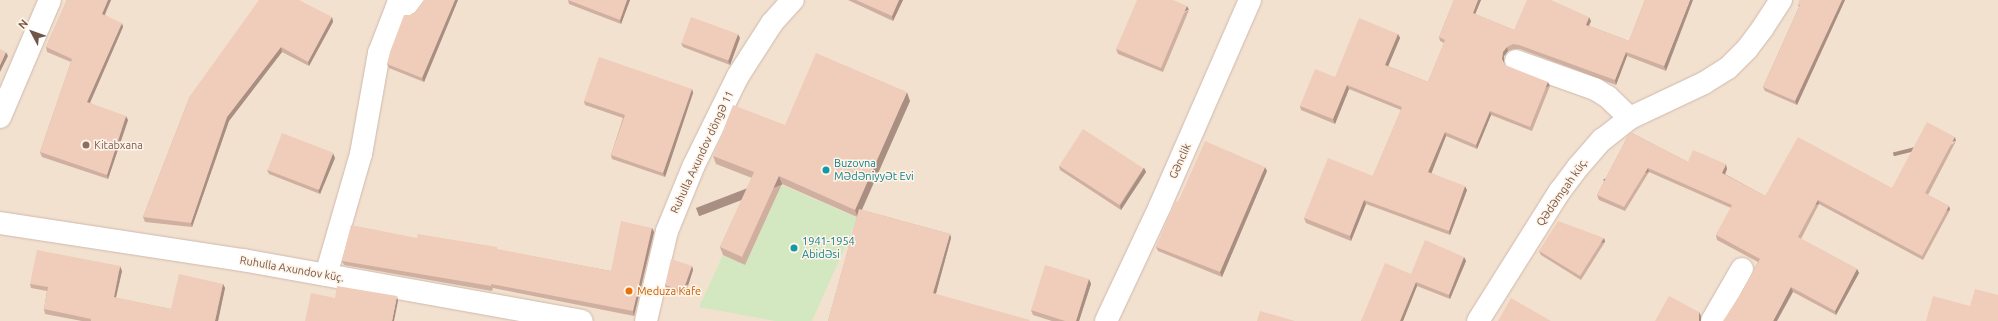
<!DOCTYPE html>
<html>
<head>
<meta charset="utf-8">
<style>
  body { margin:0 }
  #map { position:relative; width:1998px; height:321px; overflow:hidden; background:#fbf0e2; font-family:Ubuntu,sans-serif }
  div>[style] { position:absolute }
  [style*='--x'] { left:calc(var(--x)*1px); top:calc(var(--y)*1px); width:calc(var(--w)*1px); rotate:calc(var(--a)*1deg) }
  .residential>* { inset:0; background:#f3e1d0; transform-origin:0 0 }
  .green>* { inset:0; background:#d3e8c1 }
  .roads { filter:drop-shadow(0 0 1px #ceb9ac) drop-shadow(0 0 1px #ceb9ac) }
  .street>* { height:22px; margin:-11px; padding:0 11px; transform-origin:11px; border-radius:11px; background:#fff }
  .secondary>* { height:22px; margin:-11px; padding:0 11px; transform-origin:11px; border-radius:11px; background:#fff }
  .wall>* { inset:0; background:#ceafa0 }
  .shaded-wall>* { inset:0; background:#a88f82; transform-origin:0 0 }
  .building>* { inset:0; background:#f0ccba; transform-origin:0 0 }
  .dots>* { width:11px; height:11px; translate:-50% -50%; box-sizing:border-box; border:2px solid #fff4e7; border-radius:50% }
  span { translate:-50% -50%; white-space:nowrap; text-align:center; line-height:1.15; -webkit-text-stroke:3px #fff4e7; paint-order:stroke }
  .education-label { font-size:11px; color:#785e54 }
  .left { translate:0 -50%; text-align:left }
  .street-label { font-size:11px; color:#725549 }
  .culture-label { font-size:11px; color:#0d838f }
  .food-label { font-size:11px; color:#c56008 }
  .north { position:absolute; left:12px; top:12px; width:40px; height:40px; -webkit-text-stroke:3px #fff4e7; paint-order:stroke; rotate:311deg; font-size:11px; font-weight:700; line-height:16px; text-align:center; color:#725549 }
  .north::after { content:''; display:block; margin:auto; width:14px; height:18px; background:#725549; clip-path:polygon(50% 0,100% 100%,50% 72%,0 100%) }
</style>
</head>
<body>
<div id="map">
  <div class="residential">
    <i style="left:0;top:0;width:1998px;height:321px"></i>
  </div>
  <div class="green">
    <i style="clip-path:polygon(782px 185px,858px 218px,812px 321px,775px 321px,699px 307px,723px 255px,745px 265px)"></i>
  </div>
  <div class="roads">
    <div class="street">
      <i style="--x:1516;--y:61;--w:84;--a:19.5"></i>
      <i style="--x:1595;--y:89;--w:15;--a:32"></i>
      <i style="--x:1608;--y:97;--w:30;--a:44"></i>
      <i style="--x:0;--y:117;--w:127;--a:-66.9"></i>
      <i style="--x:326;--y:275;--w:126;--a:-73.9"></i>
      <i style="--x:361;--y:154;--w:103;--a:-79.9"></i>
      <i style="--x:379;--y:53;--w:53;--a:-68.8"></i>
      <i style="--x:398;--y:4;--w:10;--a:17"></i>
      <i style="--x:408;--y:7;--w:10;--a:-45"></i>
      <i style="--x:646;--y:321;--w:92;--a:-76.9"></i>
      <i style="--x:667;--y:231;--w:71;--a:-67.8"></i>
      <i style="--x:694;--y:165;--w:99;--a:-63.7"></i>
      <i style="--x:738;--y:76;--w:63;--a:-57.3"></i>
      <i style="--x:772;--y:23;--w:31;--a:-48"></i>
      <i style="--x:1106;--y:321;--w:127;--a:-64.8"></i>
      <i style="--x:1160;--y:206;--w:225;--a:-66.4"></i>
      <i style="--x:1712;--y:321;--w:60;--a:-60"></i>
    </div>
    <div class="secondary">
      <i style="--x:0;--y:223;--w:246;--a:8.7"></i>
      <i style="--x:243;--y:260;--w:344;--a:10.2"></i>
      <i style="--x:1478;--y:321;--w:154;--a:-57.8"></i>
      <i style="--x:1560;--y:191;--w:31;--a:-53"></i>
      <i style="--x:1579;--y:166;--w:35;--a:-49"></i>
      <i style="--x:1602;--y:140;--w:36;--a:-38"></i>
      <i style="--x:1630;--y:118;--w:82;--a:-25.3"></i>
      <i style="--x:1704;--y:83;--w:28;--a:-32"></i>
      <i style="--x:1728;--y:68;--w:27;--a:-45"></i>
      <i style="--x:1747;--y:49;--w:25;--a:-53"></i>
      <i style="--x:1762;--y:29;--w:35;--a:-57"></i>
    </div>
  </div>
  <div class="wall">
    <i style="clip-path:polygon(67px 0,111px 0,105px 15px,123px 27px,90px 103px,128px 120px,108px 179px,42px 157px,40px 152px,71px 62px,47px 52px,46px 47px)"></i>
    <i style="clip-path:polygon(424px 0,458px 0,424px 82px,389px 68px,387px 64px,410px 15px,415px 12px)"></i>
    <i style="clip-path:polygon(568px 0,630px 0,621px 24px,569px 4px)"></i>
    <i style="clip-path:polygon(848px 0,903px 0,893px 21px)"></i>
    <i style="clip-path:polygon(1454px 0,1481px 0,1475px 14px,1514px 30px,1591px 21px,1589px 26px,1629px 41px,1645px 0,1666px 71px,1627px 56px,1616px 85px,1520px 49px,1514px 49px,1508px 51px,1504px 56px,1504px 62px,1505px 65px,1550px 86px,1532px 131px,1491px 115px,1477px 149px,1446px 136px,1431px 173px,1467px 190px,1450px 235px,1366px 204px,1351px 241px,1306px 223px,1304px 218px,1373px 176px,1401px 110px,1349px 89px,1335px 124px,1301px 110px,1300px 106px,1335px 77px,1398px 34px,1400px 38px,1388px 66px,1428px 82px,1444px 43px,1440px 41px,1439px 37px)"></i>
    <i style="clip-path:polygon(1800px 0,1845px 0,1797px 105px,1765px 91px,1763px 87px,1799px 7px,1798px 5px)"></i>
    <i style="clip-path:polygon(1189px 10px,1163px 72px,1118px 54px,1116px 49px)"></i>
    <i style="clip-path:polygon(332px 17px,333px 22px,309px 66px,282px 52px,229px 121px,192px 227px,145px 222px,143px 217px,190px 96px)"></i>
    <i style="clip-path:polygon(740px 38px,730px 65px,683px 47px,681px 43px)"></i>
    <i style="clip-path:polygon(692px 89px,693px 93px,665px 177px,612px 159px,611px 155px,623px 118px,585px 105px,584px 101px)"></i>
    <i style="clip-path:polygon(910px 101px,862px 210px,950px 234px,951px 238px,936px 293px,828px 321px,857px 217px,782px 184px,745px 265px,723px 255px,720px 247px,752px 178px,716px 164px,713px 156px,785px 125px)"></i>
    <i style="clip-path:polygon(1630px 132px,1688px 162px,1727px 169px,1725px 174px,1765px 196px,1892px 188px,1956px 141px,1928px 195px,1949px 206px,1950px 210px,1923px 260px,1819px 204px,1801px 239px,1857px 269px,1859px 273px,1836px 315px,1793px 292px,1741px 293px,1758px 262px,1717px 240px,1716px 235px,1731px 208px,1649px 172px,1625px 211px,1599px 200px,1597px 195px)"></i>
    <i style="clip-path:polygon(335px 158px,320px 194px,269px 174px,267px 170px)"></i>
    <i style="clip-path:polygon(1059px 166px,1144px 168px,1146px 172px,1121px 210px,1060px 170px)"></i>
    <i style="clip-path:polygon(1267px 171px,1222px 277px,1158px 251px,1156px 247px,1178px 202px)"></i>
    <i style="clip-path:polygon(652px 228px,654px 232px,634px 316px,493px 288px,492px 291px,344px 265px,342px 261px,417px 238px,498px 250px,611px 271px)"></i>
    <i style="clip-path:polygon(1604px 238px,1605px 242px,1581px 280px,1541px 255px,1539px 251px)"></i>
    <i style="clip-path:polygon(1464px 257px,1466px 261px,1450px 299px,1417px 286px,1403px 321px,1361px 321px,1411px 274px)"></i>
    <i style="clip-path:polygon(692px 266px,693px 270px,685px 295px,666px 289px,665px 285px)"></i>
    <i style="clip-path:polygon(122px 271px,116px 298px,171px 309px,223px 284px,225px 288px,218px 321px,82px 321px,45px 314px,44px 309px,47px 291px,31px 288px,30px 284px)"></i>
    <i style="clip-path:polygon(1089px 279px,1091px 284px,1079px 321px,1052px 321px,1033px 315px,1031px 310px)"></i>
  </div>
  <div class="shaded-wall">
    <i style="clip-path:polygon(108px 0,111px 0,103px 18px,102px 14px)"></i>
    <i style="clip-path:polygon(455px 0,458px 0,424px 82px,422px 78px)"></i>
    <i style="clip-path:polygon(627px 0,630px 0,621px 24px,620px 20px)"></i>
    <i style="clip-path:polygon(899px 0,903px 0,893px 21px,892px 16px)"></i>
    <i style="clip-path:polygon(1478px 0,1481px 0,1474px 17px,1473px 13px)"></i>
    <i style="clip-path:polygon(1690px 0,1693px 0,1666px 71px,1664px 66px)"></i>
    <i style="clip-path:polygon(1842px 0,1845px 0,1797px 105px,1795px 101px)"></i>
    <i style="left:1187px;top:6px;width:4px;height:67px;rotate:63deg"></i>
    <i style="clip-path:polygon(332px 17px,333px 22px,309px 66px,308px 62px)"></i>
    <i style="clip-path:polygon(1589px 17px,1591px 21px,1587px 29px,1586px 25px)"></i>
    <i style="clip-path:polygon(122px 23px,123px 27px,88px 107px,87px 102px)"></i>
    <i style="clip-path:polygon(738px 34px,740px 38px,730px 65px,728px 61px)"></i>
    <i style="clip-path:polygon(1398px 34px,1400px 38px,1387px 69px,1385px 65px)"></i>
    <i style="clip-path:polygon(281px 47px,282px 52px,229px 121px,192px 227px,191px 223px,227px 117px)"></i>
    <i style="clip-path:polygon(1507px 47px,1508px 51px,1504px 56px,1504px 63px,1502px 59px,1503px 52px)"></i>
    <i style="clip-path:polygon(6px 52px,8px 56px,0 72px,0 65px)"></i>
    <i style="clip-path:polygon(1626px 52px,1627px 56px,1616px 85px,1615px 80px)"></i>
    <i style="left:1548px;top:82px;width:4px;height:48px;rotate:63deg"></i>
    <i style="clip-path:polygon(1347px 85px,1349px 89px,1335px 124px,1333px 119px)"></i>
    <i style="clip-path:polygon(692px 89px,693px 93px,665px 177px,663px 173px)"></i>
    <i style="clip-path:polygon(907px 92px,910px 101px,858px 218px,855px 210px)"></i>
    <i style="clip-path:polygon(1490px 111px,1491px 115px,1477px 149px,1476px 145px)"></i>
    <i style="clip-path:polygon(126px 116px,128px 120px,108px 179px,107px 175px)"></i>
    <i style="clip-path:polygon(1445px 132px,1446px 136px,1430px 177px,1428px 172px)"></i>
    <i style="left:1955px;top:137px;width:4px;height:64px;rotate:76deg"></i>
    <i style="clip-path:polygon(333px 153px,335px 158px,320px 194px,318px 190px)"></i>
    <i style="clip-path:polygon(1726px 164px,1727px 169px,1724px 177px,1722px 173px)"></i>
    <i style="clip-path:polygon(1265px 167px,1267px 171px,1222px 277px,1220px 272px)"></i>
    <i style="clip-path:polygon(1144px 168px,1146px 172px,1121px 210px,1120px 206px)"></i>
    <i style="left:1648px;top:168px;width:4px;height:46px;rotate:76deg"></i>
    <i style="left:779px;top:176px;width:9px;height:89px;rotate:69deg"></i>
    <i style="clip-path:polygon(1465px 186px,1467px 190px,1450px 235px,1449px 231px)"></i>
    <i style="clip-path:polygon(1364px 200px,1366px 204px,1351px 241px,1350px 236px)"></i>
    <i style="left:1818px;top:200px;width:4px;height:42px;rotate:76deg"></i>
    <i style="left:1949px;top:206px;width:4px;height:57px;rotate:76deg"></i>
    <i style="clip-path:polygon(652px 228px,654px 232px,634px 316px,633px 311px)"></i>
    <i style="clip-path:polygon(950px 234px,951px 238px,935px 297px,933px 293px)"></i>
    <i style="left:1604px;top:238px;width:4px;height:45px;rotate:76deg"></i>
    <i style="clip-path:polygon(1464px 257px,1466px 261px,1450px 299px,1449px 295px)"></i>
    <i style="clip-path:polygon(120px 266px,122px 271px,115px 301px,114px 297px)"></i>
    <i style="clip-path:polygon(692px 266px,693px 270px,685px 295px,683px 291px)"></i>
    <i style="clip-path:polygon(1857px 269px,1859px 273px,1836px 315px,1835px 311px)"></i>
    <i style="clip-path:polygon(1089px 279px,1091px 284px,1079px 321px,1076px 321px)"></i>
    <i style="clip-path:polygon(1416px 282px,1417px 286px,1403px 321px,1400px 321px)"></i>
    <i style="clip-path:polygon(223px 284px,225px 288px,218px 321px,215px 321px)"></i>
    <i style="clip-path:polygon(1791px 287px,1793px 292px,1777px 321px,1773px 321px)"></i>
    <i style="clip-path:polygon(397px 296px,398px 301px,394px 321px,392px 321px)"></i>
    <i style="clip-path:polygon(1699px 312px,1701px 316px,1701px 321px,1699px 321px)"></i>
  </div>
  <div class="building">
    <i style="clip-path:polygon(67px 0,108px 0,102px 14px,122px 23px,87px 102px,126px 116px,107px 175px,40px 152px,72px 59px,46px 47px)"></i>
    <i style="clip-path:polygon(259px 0,299px 0,332px 17px,308px 62px,281px 47px,227px 117px,191px 223px,143px 217px,190px 96px)"></i>
    <i style="clip-path:polygon(424px 0,455px 0,422px 78px,387px 64px,390px 52px,404px 15px,410px 15px,415px 12px)"></i>
    <i style="clip-path:polygon(568px 0,627px 0,620px 20px)"></i>
    <i style="clip-path:polygon(856px 0,899px 0,892px 16px)"></i>
    <i style="clip-path:polygon(1137px 0,1173px 0,1187px 6px,1161px 68px,1116px 49px)"></i>
    <i style="clip-path:polygon(1454px 0,1478px 0,1473px 13px,1514px 30px,1527px 0,1551px 0,1589px 17px,1586px 25px,1629px 41px,1645px 0,1690px 0,1664px 66px,1626px 52px,1615px 80px,1519px 45px,1513px 44px,1507px 47px,1503px 52px,1502px 59px,1505px 65px,1548px 82px,1530px 127px,1490px 111px,1476px 145px,1445px 132px,1428px 172px,1465px 186px,1449px 231px,1364px 200px,1350px 236px,1304px 218px,1328px 158px,1373px 176px,1402px 107px,1347px 85px,1333px 119px,1300px 106px,1315px 69px,1335px 77px,1359px 18px,1398px 34px,1385px 65px,1428px 82px,1445px 40px,1439px 37px)"></i>
    <i style="clip-path:polygon(1800px 0,1842px 0,1795px 101px,1763px 87px,1800px 5px,1798px 5px)"></i>
    <i style="left:691px;top:17px;width:50px;height:28px;rotate:20deg"></i>
    <i style="clip-path:polygon(0 49px,6px 52px,0 65px)"></i>
    <i style="clip-path:polygon(816px 53px,907px 92px,855px 210px,779px 176px,742px 257px,720px 247px,754px 172px,713px 156px,733px 105px,785px 125px)"></i>
    <i style="clip-path:polygon(599px 57px,692px 89px,663px 173px,611px 155px,625px 115px,584px 101px)"></i>
    <i style="clip-path:polygon(1927px 122px,1955px 137px,1925px 193px,1949px 206px,1922px 256px,1818px 200px,1798px 237px,1857px 269px,1835px 311px,1791px 287px,1773px 321px,1723px 321px,1741px 293px,1760px 259px,1716px 235px,1732px 205px,1648px 168px,1624px 207px,1597px 195px,1630px 132px,1688px 162px,1693px 150px,1726px 164px,1722px 173px,1765px 196px,1798px 137px,1892px 188px)"></i>
    <i style="left:1083px;top:129px;width:72px;height:44px;rotate:33deg"></i>
    <i style="left:282px;top:133px;width:55px;height:40px;rotate:21deg"></i>
    <i style="clip-path:polygon(1205px 141px,1265px 167px,1220px 272px,1156px 247px,1175px 201px,1178px 202px)"></i>
    <i style="clip-path:polygon(859px 209px,950px 234px,933px 293px,1030px 320px,1029px 321px,828px 321px)"></i>
    <i style="clip-path:polygon(621px 221px,652px 228px,633px 311px,491px 284px,491px 286px,342px 261px,351px 225px,417px 238px,418px 234px,497px 247px,497px 249px,611px 271px)"></i>
    <i style="clip-path:polygon(1558px 221px,1604px 238px,1580px 276px,1539px 251px)"></i>
    <i style="clip-path:polygon(1425px 240px,1464px 257px,1449px 295px,1416px 282px,1400px 321px,1361px 321px,1385px 263px,1411px 274px)"></i>
    <i style="clip-path:polygon(37px 250px,120px 266px,114px 297px,171px 309px,179px 274px,223px 284px,215px 321px,91px 321px,91px 319px,44px 309px,48px 287px,30px 284px)"></i>
    <i style="clip-path:polygon(671px 259px,692px 266px,683px 291px,665px 285px)"></i>
    <i style="clip-path:polygon(1045px 265px,1089px 279px,1076px 321px,1065px 321px,1031px 310px)"></i>
    <i style="clip-path:polygon(337px 286px,397px 296px,392px 321px,305px 321px,311px 293px,335px 298px)"></i>
    <i style="clip-path:polygon(1975px 289px,1998px 295px,1998px 321px,1926px 321px,1933px 296px,1970px 306px)"></i>
    <i style="clip-path:polygon(1669px 296px,1699px 312px,1699px 321px,1655px 321px)"></i>
    <i style="clip-path:polygon(1511px 298px,1551px 321px,1498px 321px)"></i>
    <i style="clip-path:polygon(1260px 311px,1295px 321px,1257px 321px)"></i>
  </div>
  <div class="dots">
    <i style="left:86px;top:145px;background:#8d6e63"></i>
    <i style="left:826px;top:170px;background:#0f9aa8"></i>
    <i style="left:794px;top:248px;background:#0f9aa8"></i>
    <i style="left:629px;top:291px;background:#e8710a"></i>
  </div>
  <div class="education-label">
    <span class="left" style="left:94px;top:145px">Kitabxana</span>
  </div>
  <div class="street-label">
    <span style="left:702px;top:152px;rotate:-65deg">Ruhulla Axundov döngə 11</span>
    <span style="left:1180px;top:161px;rotate:-66deg">Gənclik</span>
    <span style="left:1562px;top:192px;rotate:-55deg">Qədəmgah küç.</span>
    <span style="left:292px;top:269px;rotate:10deg">Ruhulla Axundov küç.</span>
  </div>
  <div class="culture-label">
    <span class="left" style="left:834px;top:170px">Buzovna<br>Mədəniyyət Evi</span>
    <span class="left" style="left:802px;top:248px">1941-1954<br>Abidəsi</span>
  </div>
  <div class="food-label">
    <span class="left" style="left:637px;top:291px">Meduza Kafe</span>
  </div>
  <div class="north">N</div>
</div>
</body>
</html>
